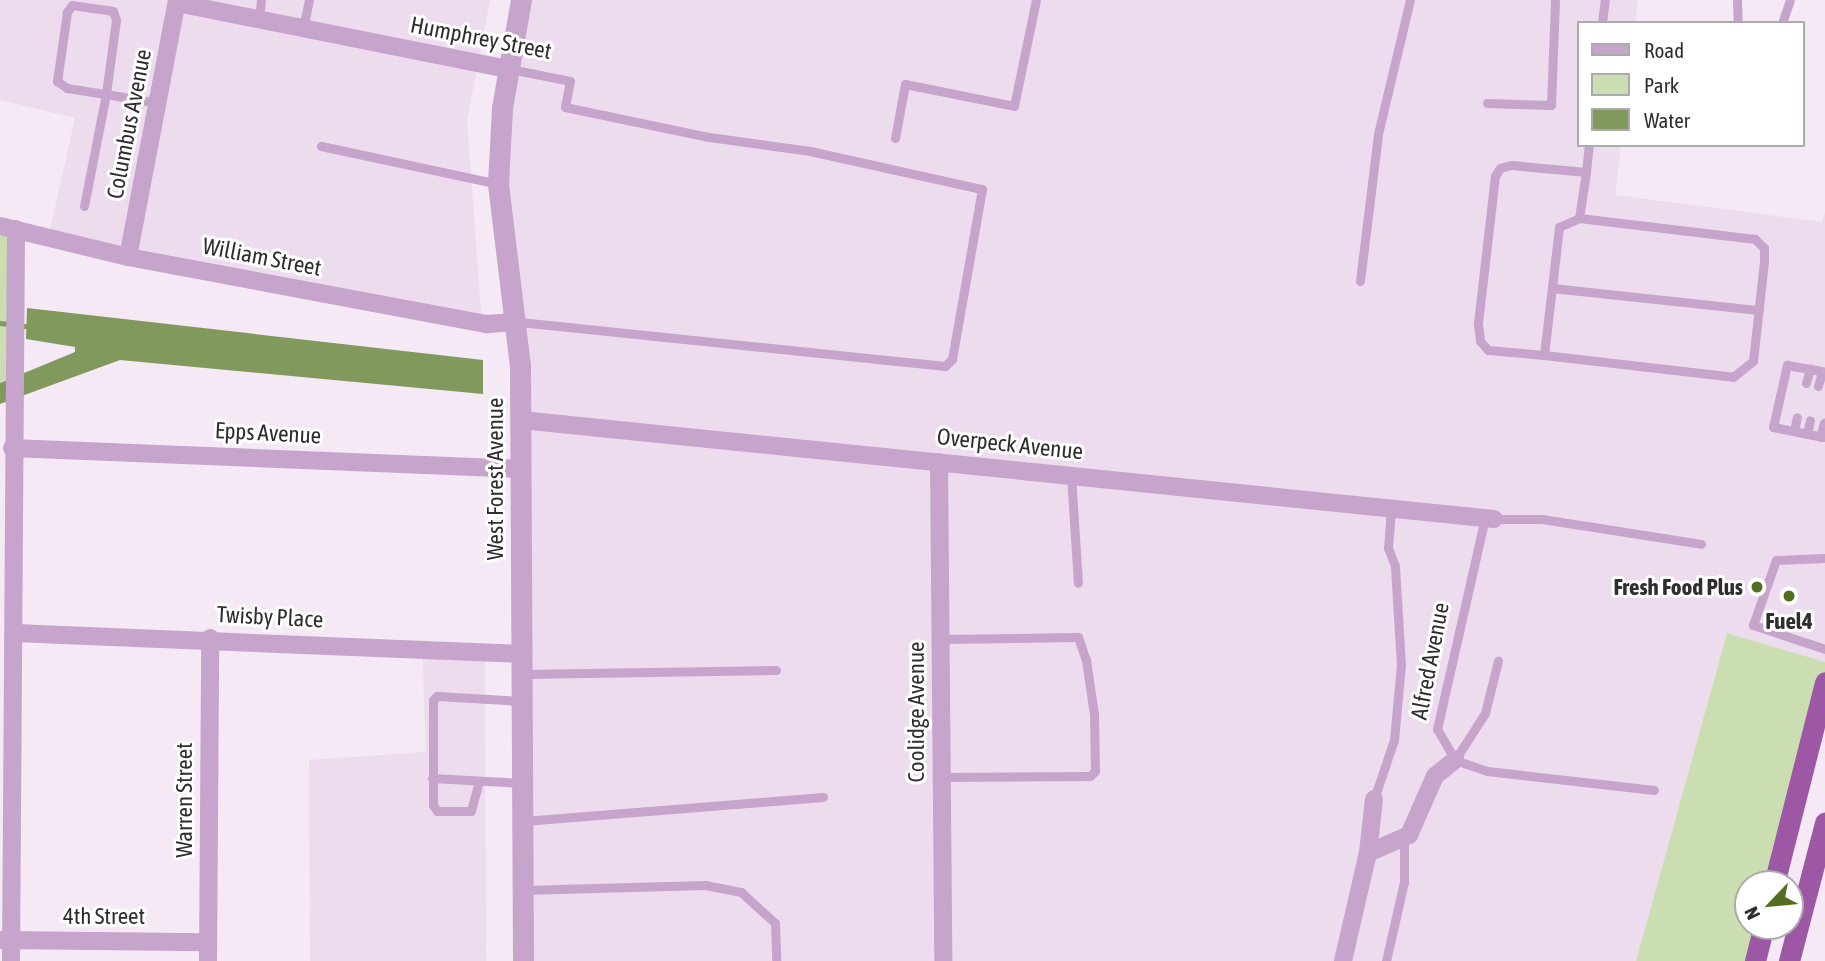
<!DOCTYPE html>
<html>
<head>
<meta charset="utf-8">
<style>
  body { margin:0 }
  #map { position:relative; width:1825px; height:961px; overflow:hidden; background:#f4e9f5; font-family:"Asap Condensed",sans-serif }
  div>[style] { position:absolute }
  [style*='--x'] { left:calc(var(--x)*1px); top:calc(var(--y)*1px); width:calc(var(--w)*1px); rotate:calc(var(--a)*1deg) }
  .built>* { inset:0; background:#ecdcee }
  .green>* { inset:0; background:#cbdeb1 }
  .water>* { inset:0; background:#82995d }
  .stream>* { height:5px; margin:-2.5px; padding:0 2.5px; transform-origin:2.5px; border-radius:2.5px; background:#82995d }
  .service>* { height:9px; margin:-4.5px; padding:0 4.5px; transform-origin:4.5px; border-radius:4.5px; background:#c6a4cb }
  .minor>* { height:18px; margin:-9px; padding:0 9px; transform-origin:9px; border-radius:9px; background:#c6a4cb }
  .tertiary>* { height:21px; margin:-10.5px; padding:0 10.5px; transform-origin:10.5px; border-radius:10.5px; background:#c6a4cb }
  .trunk>* { height:21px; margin:-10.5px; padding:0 10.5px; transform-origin:10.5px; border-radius:10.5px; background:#9c58a5 }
  .dots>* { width:19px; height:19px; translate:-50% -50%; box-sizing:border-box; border:4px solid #fff; border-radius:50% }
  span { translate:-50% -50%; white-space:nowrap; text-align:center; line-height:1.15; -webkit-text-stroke:6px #fff; paint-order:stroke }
  .street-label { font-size:23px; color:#302c30 }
  .poi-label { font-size:23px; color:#302c30; font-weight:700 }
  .right { translate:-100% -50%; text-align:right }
  .legend { position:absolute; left:1577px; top:21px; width:228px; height:126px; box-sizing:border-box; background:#fff; border:2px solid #acabac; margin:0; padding:9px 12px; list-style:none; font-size:21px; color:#302c30 }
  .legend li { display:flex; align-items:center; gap:14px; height:35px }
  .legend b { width:35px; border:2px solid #acabac }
  .north { position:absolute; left:1734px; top:870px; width:70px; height:70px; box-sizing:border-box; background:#fff; border:2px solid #acabac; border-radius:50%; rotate:244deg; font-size:19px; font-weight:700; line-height:28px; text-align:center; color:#302c30 }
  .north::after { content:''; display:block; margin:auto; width:24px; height:32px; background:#546e20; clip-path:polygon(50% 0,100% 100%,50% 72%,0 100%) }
</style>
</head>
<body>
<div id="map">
  <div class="built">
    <i style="clip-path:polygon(0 0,490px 0,467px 121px,482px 325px,48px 239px,75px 118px,0 100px)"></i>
    <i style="clip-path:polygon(521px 0,1638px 0,1635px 23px,1578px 23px,1578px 145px,1621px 145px,1615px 195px,1822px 222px,1825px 212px,1825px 662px,1727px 633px,1636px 961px,523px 961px,521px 402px,502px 238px)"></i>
    <i style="clip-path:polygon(422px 646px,485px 647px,486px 961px,310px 961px,309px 760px,426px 752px)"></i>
  </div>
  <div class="green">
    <i style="clip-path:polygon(0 229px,15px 233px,13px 376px,0 383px)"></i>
    <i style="clip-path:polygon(1727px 633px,1825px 662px,1825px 682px,1774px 884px,1748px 884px,1748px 926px,1764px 926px,1755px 961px,1636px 961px)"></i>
  </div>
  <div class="water">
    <i style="clip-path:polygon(27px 308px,483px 360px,483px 394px,120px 360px,0 404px,0 383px,75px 352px,75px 347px,26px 339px)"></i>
  </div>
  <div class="stream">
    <i style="--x:0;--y:323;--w:26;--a:7"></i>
  </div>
  <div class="service">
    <i style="--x:1737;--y:0;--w:23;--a:88"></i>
    <i style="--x:259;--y:19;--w:19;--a:-84"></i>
    <i style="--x:1602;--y:23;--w:23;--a:-83"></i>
    <i style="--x:1782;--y:23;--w:24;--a:-71"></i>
    <i style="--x:303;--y:28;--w:29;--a:-78"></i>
    <i style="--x:510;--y:69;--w:61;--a:11.3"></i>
    <i style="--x:570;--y:81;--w:26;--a:101"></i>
    <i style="--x:565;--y:107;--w:147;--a:11.8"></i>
    <i style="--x:709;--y:137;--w:102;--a:7.9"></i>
    <i style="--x:810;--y:151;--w:176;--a:12.5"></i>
    <i style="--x:982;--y:189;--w:173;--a:100"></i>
    <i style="--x:952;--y:359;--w:10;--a:135"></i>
    <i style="--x:945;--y:366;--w:430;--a:-174.1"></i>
    <i style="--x:1487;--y:103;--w:64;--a:1.8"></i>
    <i style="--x:1551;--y:105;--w:105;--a:-87.8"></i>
    <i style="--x:895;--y:138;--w:55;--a:-79.5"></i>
    <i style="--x:905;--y:84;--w:111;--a:11.4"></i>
    <i style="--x:1014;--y:106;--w:108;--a:-78.3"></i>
    <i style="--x:321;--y:146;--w:181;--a:12.1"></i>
    <i style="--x:1586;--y:172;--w:75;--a:-174.7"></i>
    <i style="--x:1511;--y:165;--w:11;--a:165"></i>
    <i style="--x:1500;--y:168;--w:9;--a:122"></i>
    <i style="--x:1495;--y:176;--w:149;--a:96.6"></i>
    <i style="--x:1478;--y:324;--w:17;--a:83"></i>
    <i style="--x:1480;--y:341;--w:12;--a:48"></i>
    <i style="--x:1488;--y:350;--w:56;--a:5.1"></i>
    <i style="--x:1544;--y:355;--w:129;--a:-83.3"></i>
    <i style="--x:1559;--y:227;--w:22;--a:-24"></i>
    <i style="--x:1579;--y:218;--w:47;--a:-81.3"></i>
    <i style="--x:1586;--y:172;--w:27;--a:-84"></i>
    <i style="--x:84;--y:206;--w:114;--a:-78.9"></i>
    <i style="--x:106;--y:94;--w:75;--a:-82.3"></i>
    <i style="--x:116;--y:20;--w:9;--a:-108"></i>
    <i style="--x:113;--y:11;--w:41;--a:-171.7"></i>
    <i style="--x:72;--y:5;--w:9;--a:126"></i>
    <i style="--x:67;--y:12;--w:70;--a:98.2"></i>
    <i style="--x:57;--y:81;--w:12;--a:35"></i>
    <i style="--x:67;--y:88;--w:39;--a:9"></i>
    <i style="--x:106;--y:94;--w:53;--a:9.8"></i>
    <i style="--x:1360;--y:281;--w:148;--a:-83"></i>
    <i style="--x:1378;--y:134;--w:138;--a:-76.6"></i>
    <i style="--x:1552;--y:288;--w:208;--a:6.1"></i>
    <i style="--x:1544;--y:355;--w:190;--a:6.6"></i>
    <i style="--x:1733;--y:377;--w:26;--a:-39"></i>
    <i style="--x:1753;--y:361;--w:100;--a:-83.7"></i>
    <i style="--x:1764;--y:262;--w:14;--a:-90"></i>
    <i style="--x:1764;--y:248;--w:13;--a:-135"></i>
    <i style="--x:1755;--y:239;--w:177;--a:-173.2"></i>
    <i style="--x:1806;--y:383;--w:15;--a:-74"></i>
    <i style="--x:1818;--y:386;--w:15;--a:-74"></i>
    <i style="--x:1794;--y:431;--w:14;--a:-78"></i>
    <i style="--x:1807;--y:434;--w:14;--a:-78"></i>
    <i style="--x:1820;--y:437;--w:15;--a:-74"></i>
    <i style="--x:1823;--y:437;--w:51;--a:-168.7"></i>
    <i style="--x:1773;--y:427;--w:64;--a:-77.3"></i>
    <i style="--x:1787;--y:365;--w:39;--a:10"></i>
    <i style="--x:1071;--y:475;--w:108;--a:86.3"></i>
    <i style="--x:1494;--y:519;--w:48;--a:0"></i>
    <i style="--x:1542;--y:519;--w:161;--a:8.9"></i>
    <i style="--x:1825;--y:558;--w:49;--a:177.7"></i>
    <i style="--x:1776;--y:560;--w:69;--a:109.5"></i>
    <i style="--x:1753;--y:625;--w:76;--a:18.4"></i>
    <i style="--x:940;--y:639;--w:138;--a:-0.8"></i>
    <i style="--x:1078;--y:637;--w:24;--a:71"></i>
    <i style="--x:1086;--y:660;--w:55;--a:81.6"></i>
    <i style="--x:1094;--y:714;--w:57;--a:89"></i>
    <i style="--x:1095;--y:771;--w:7;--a:135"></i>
    <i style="--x:1090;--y:776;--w:149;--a:179.6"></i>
    <i style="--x:522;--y:674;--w:254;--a:-0.9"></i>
    <i style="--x:1455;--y:760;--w:36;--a:-120"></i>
    <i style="--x:1437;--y:729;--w:216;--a:-77.2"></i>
    <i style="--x:1455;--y:760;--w:34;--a:19"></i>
    <i style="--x:1487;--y:771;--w:168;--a:6.5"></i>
    <i style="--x:1455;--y:760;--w:56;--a:-57.4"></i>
    <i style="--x:1485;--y:713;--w:54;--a:-76"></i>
    <i style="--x:432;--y:778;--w:89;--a:3.2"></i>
    <i style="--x:479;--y:781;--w:31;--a:105"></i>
    <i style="--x:471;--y:811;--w:34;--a:180"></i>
    <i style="--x:437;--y:811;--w:7;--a:-124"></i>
    <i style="--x:433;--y:805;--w:105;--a:-90"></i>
    <i style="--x:433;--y:700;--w:6;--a:-45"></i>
    <i style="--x:437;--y:696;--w:83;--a:3.4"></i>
    <i style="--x:1374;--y:799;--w:62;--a:-71.3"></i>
    <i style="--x:1394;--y:740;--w:75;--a:-84.7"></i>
    <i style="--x:1401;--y:665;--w:99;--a:-93.5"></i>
    <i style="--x:1395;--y:566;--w:19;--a:-111"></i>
    <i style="--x:1388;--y:548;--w:40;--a:-85.7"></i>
    <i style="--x:524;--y:821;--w:300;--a:-4.6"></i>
    <i style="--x:523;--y:890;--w:182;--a:-1.6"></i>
    <i style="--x:705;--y:885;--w:37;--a:11"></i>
    <i style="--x:741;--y:892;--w:46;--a:42.4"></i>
    <i style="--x:775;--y:923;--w:38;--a:88"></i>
    <i style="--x:1386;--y:961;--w:81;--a:-77.2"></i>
    <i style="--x:1404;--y:882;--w:44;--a:-90"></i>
  </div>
  <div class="minor">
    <i style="--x:177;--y:3;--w:338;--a:11.3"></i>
    <i style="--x:0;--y:226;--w:132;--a:13.6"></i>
    <i style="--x:128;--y:257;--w:365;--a:10.6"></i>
    <i style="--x:487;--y:324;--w:30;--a:-4"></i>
    <i style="--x:128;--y:257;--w:262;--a:-79.2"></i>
    <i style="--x:521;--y:420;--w:978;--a:5.81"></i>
    <i style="--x:12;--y:448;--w:509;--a:2.36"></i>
    <i style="--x:939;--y:462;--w:499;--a:89.5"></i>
    <i style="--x:15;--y:633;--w:507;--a:2.37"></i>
    <i style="--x:1368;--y:853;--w:45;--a:-23.7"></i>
    <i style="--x:1409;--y:835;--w:64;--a:-66.2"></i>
    <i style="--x:1435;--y:776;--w:26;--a:-39"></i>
    <i style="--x:2;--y:940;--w:206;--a:0.6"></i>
    <i style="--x:11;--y:961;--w:732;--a:-89.61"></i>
    <i style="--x:208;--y:961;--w:323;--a:-89.6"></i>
    <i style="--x:1343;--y:961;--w:111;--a:-77"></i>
    <i style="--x:1368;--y:853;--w:54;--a:-83.7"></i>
  </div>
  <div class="tertiary">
    <i style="--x:521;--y:0;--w:110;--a:100"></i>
    <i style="--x:502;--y:108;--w:76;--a:93"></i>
    <i style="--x:498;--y:184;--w:182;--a:83.1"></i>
    <i style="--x:520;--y:365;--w:596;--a:89.71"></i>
  </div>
  <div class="trunk">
    <i style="--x:1774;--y:884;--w:208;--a:-75.8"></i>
    <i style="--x:1755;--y:961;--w:36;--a:-76"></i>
    <i style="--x:1789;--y:961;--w:143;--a:-75.4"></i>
  </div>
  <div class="dots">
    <i style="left:1757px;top:587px;background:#546e20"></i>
    <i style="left:1789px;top:596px;background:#546e20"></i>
  </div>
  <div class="street-label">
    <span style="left:481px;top:38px;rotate:11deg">Humphrey Street</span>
    <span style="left:129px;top:124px;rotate:-79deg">Columbus Avenue</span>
    <span style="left:262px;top:257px;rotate:11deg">William Street</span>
    <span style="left:268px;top:433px;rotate:3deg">Epps Avenue</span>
    <span style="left:1010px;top:444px;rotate:6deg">Overpeck Avenue</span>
    <span style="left:495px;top:479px;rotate:-90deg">West Forest Avenue</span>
    <span style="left:270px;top:617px;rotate:3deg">Twisby Place</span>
    <span style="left:1430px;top:661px;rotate:-79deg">Alfred Avenue</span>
    <span style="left:916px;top:712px;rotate:-90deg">Coolidge Avenue</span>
    <span style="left:184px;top:800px;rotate:-90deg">Warren Street</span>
    <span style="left:104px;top:916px">4th Street</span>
  </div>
  <div class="poi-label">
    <span class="right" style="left:1743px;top:587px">Fresh Food Plus</span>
    <span style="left:1789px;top:621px">Fuel4</span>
  </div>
  <ul class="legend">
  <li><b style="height:9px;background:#c6a4cb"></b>Road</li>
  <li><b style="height:19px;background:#cbdeb1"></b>Park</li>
  <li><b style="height:19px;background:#82995d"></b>Water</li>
  </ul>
  <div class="north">N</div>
</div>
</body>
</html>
